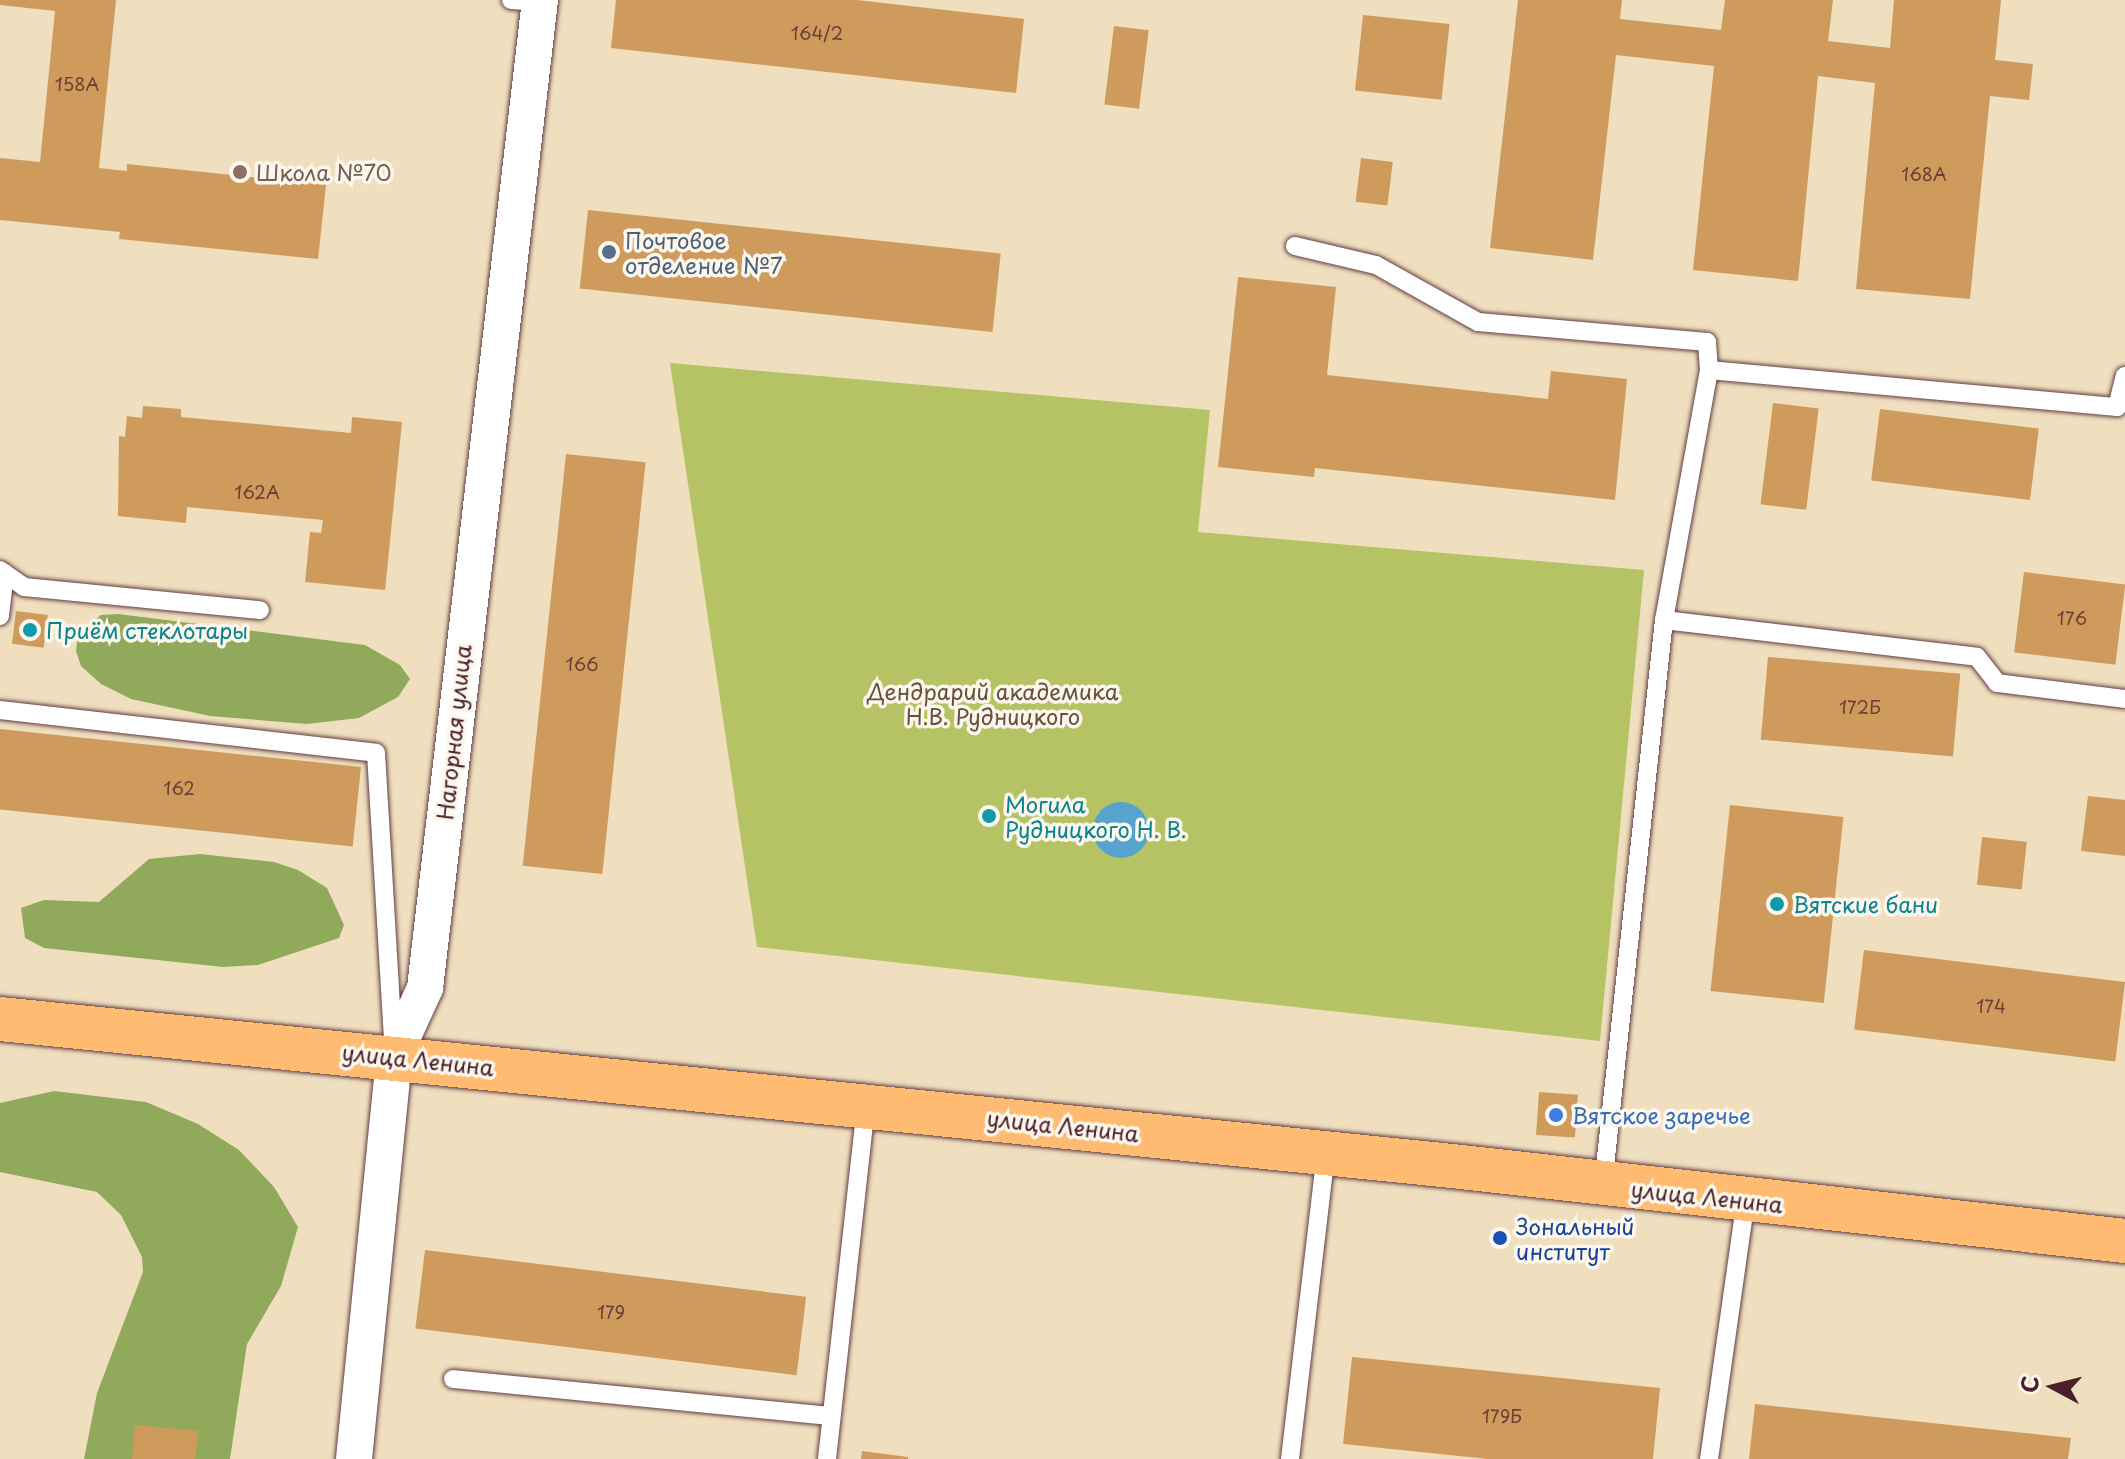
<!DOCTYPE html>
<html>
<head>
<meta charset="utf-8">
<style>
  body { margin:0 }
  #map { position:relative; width:2125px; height:1459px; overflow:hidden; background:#efdfbf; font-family:"Playpen Sans",sans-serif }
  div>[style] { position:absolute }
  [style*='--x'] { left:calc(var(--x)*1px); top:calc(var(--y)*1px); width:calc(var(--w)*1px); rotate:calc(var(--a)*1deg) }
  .green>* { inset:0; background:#b6c365 }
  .forest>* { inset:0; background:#90a95a }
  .water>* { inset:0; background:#55a3ce }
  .round { border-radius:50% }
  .building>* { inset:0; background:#ce9b5c; transform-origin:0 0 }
  .roads { filter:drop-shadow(0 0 2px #633c41) drop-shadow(0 0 2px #633c41) }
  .service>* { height:18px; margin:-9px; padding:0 9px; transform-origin:9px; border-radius:9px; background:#fff }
  .minor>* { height:36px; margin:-18px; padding:0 18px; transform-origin:18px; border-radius:18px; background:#fff }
  .primary>* { height:44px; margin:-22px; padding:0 22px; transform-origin:22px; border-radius:22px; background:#febb71 }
  .dots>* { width:22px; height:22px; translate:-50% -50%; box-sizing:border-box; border:4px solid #fbf7ec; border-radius:50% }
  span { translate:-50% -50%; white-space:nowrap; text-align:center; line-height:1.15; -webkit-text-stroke:7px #fbf7ec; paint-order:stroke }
  .number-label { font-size:18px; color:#6b3e37 }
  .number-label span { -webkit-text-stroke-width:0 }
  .education-label { font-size:22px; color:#785e54 }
  .left { translate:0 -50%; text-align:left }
  .service-label { font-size:22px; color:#4e5e75 }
  .culture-label { font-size:22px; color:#0d838f }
  .park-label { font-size:22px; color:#6a503c }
  .street-label { font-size:22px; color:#4a1f2b }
  .shop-label { font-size:22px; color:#366cbe }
  .transit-label { font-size:22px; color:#164399 }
  .north { position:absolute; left:2013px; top:1347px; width:80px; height:80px; -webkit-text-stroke:6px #fbf7ec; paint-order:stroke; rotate:277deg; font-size:22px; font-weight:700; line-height:32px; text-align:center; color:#4a1f2b }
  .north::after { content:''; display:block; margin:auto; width:28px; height:36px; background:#4a1f2b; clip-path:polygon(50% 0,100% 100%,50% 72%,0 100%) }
</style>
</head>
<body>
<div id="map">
  <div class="green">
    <i style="clip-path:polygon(670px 363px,1210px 410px,1198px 532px,1644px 570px,1600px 1041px,757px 947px)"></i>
  </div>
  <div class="forest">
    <i style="clip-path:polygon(118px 614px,365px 645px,400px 665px,410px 679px,398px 697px,359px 718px,307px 724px,210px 716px,131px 699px,101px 684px,81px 666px,76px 651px,78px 634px,101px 615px)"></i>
    <i style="clip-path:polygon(200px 854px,274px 862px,298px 870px,327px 888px,344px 925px,339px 938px,258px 965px,223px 967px,44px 948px,25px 938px,21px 908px,44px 900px,99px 902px,149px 859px)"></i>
    <i style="clip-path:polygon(54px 1091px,146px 1102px,198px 1124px,239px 1150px,274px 1187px,298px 1227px,281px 1286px,247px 1344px,230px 1459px,84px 1459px,97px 1393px,143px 1272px,142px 1257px,121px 1215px,97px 1192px,0 1172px,0 1103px)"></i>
  </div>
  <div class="water">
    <i class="round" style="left:1093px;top:802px;width:56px;height:56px"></i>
  </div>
  <div class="building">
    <i style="clip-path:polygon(0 0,116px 0,99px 168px,127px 171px,127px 164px,326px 185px,318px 259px,119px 239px,120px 232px,0 220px,0 158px,40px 162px,55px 11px,0 5px)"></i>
    <i style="clip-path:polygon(616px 0,857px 0,1024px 19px,1016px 93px,611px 48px)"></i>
    <i style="clip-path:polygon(1518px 0,1622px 0,1620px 19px,1721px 30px,1725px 0,1833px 0,1828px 41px,1890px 48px,1894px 0,2001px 0,1995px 60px,2033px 64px,2029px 100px,1990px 96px,1970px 299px,1856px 289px,1875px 83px,1818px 76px,1798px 281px,1693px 270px,1714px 66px,1616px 55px,1593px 260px,1490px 248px)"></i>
    <i style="left:1363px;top:15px;width:87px;height:76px;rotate:6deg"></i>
    <i style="left:1114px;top:26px;width:35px;height:79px;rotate:7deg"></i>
    <i style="left:1361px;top:158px;width:32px;height:44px;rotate:7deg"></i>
    <i style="left:588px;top:210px;width:415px;height:79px;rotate:6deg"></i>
    <i style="clip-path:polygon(1238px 277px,1336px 287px,1327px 375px,1548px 399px,1551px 371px,1627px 379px,1615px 500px,1315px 468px,1314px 477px,1218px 467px)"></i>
    <i style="left:1773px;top:403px;width:46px;height:102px;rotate:7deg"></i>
    <i style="clip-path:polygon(143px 406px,181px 409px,181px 417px,351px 433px,352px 417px,402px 422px,385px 590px,305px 582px,310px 532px,321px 533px,323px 520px,187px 507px,186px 523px,118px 516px,119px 436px,125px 437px,127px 416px,142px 418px)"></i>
    <i style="left:1880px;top:409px;width:160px;height:72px;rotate:7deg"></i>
    <i style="left:566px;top:454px;width:80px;height:414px;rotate:6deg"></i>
    <i style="left:2024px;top:572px;width:102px;height:81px;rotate:7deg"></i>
    <i style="left:16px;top:611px;width:32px;height:33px;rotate:7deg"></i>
    <i style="left:1768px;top:657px;width:193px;height:83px;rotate:5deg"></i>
    <i style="left:0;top:729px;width:363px;height:80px;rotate:6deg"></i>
    <i style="clip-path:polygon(2088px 796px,2125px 800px,2125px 856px,2081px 851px)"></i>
    <i style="left:1730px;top:805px;width:114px;height:187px;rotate:6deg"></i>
    <i style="left:1982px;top:837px;width:45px;height:48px;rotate:6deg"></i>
    <i style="left:1864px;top:950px;width:263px;height:80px;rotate:7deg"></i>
    <i style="left:1539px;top:1092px;width:39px;height:43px;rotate:4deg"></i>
    <i style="left:425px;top:1250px;width:384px;height:79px;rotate:7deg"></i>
    <i style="clip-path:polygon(1352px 1357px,1660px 1388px,1653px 1459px,1488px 1459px,1343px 1444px)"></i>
    <i style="clip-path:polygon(1755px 1404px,2071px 1438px,2068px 1459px,1749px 1459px)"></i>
    <i style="clip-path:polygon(135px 1425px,198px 1431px,195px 1459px,132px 1459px)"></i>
    <i style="clip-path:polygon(862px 1451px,908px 1457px,908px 1459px,861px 1459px)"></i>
  </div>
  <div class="roads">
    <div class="service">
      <i style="--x:511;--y:0;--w:29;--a:4"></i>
      <i style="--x:1295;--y:246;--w:83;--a:13.2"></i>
      <i style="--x:1376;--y:265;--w:117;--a:29.2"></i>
      <i style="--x:1478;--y:322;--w:230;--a:5"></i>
      <i style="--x:1707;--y:342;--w:28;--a:86"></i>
      <i style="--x:1709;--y:370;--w:254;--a:100.2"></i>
      <i style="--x:1709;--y:370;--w:410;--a:5.2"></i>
      <i style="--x:2117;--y:407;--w:32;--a:-76"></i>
      <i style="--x:0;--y:570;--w:29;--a:35"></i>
      <i style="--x:24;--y:587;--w:237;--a:5.6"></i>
      <i style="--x:0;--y:616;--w:43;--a:-83.4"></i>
      <i style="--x:0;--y:710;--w:378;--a:6.5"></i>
      <i style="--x:376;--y:753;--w:289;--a:86.6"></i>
      <i style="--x:1603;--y:1185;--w:568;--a:-83.84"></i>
      <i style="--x:1664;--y:620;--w:315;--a:6.7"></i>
      <i style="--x:1977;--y:657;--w:33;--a:52"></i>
      <i style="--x:1997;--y:683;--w:129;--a:7.1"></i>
      <i style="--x:453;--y:1379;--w:380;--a:5.6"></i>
      <i style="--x:827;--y:1459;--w:356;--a:-83.7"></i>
      <i style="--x:1290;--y:1459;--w:308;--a:-83.3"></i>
      <i style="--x:1709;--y:1459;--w:262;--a:-81.9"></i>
    </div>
    <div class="minor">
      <i style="--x:354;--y:1459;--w:405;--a:-84.3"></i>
      <i style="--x:394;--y:1056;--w:75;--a:-65.5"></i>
      <i style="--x:425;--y:988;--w:995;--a:-83.36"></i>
    </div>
    <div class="primary">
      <i style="--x:0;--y:1019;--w:1468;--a:5.78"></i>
      <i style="--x:1461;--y:1167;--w:668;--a:6.36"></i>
    </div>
  </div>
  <div class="dots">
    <i style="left:240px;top:172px;background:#8d6e63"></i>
    <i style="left:609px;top:252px;background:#5c6f8a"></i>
    <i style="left:30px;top:630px;background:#0f9aa8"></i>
    <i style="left:989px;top:816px;background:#0f9aa8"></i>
    <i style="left:1777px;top:904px;background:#0f9aa8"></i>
    <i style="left:1556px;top:1115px;background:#3f7fe0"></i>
    <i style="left:1500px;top:1238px;background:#1a4fb4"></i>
  </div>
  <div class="number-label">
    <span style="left:817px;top:33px">164/2</span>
    <span style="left:77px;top:84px">158А</span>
    <span style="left:1924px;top:174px">168А</span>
    <span style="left:257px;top:492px">162А</span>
    <span style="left:2072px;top:618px">176</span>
    <span style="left:582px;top:664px">166</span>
    <span style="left:1860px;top:707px">172Б</span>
    <span style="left:179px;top:788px">162</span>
    <span style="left:1991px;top:1006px">174</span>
    <span style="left:611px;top:1312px">179</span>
    <span style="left:1502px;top:1416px">179Б</span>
  </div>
  <div class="education-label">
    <span class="left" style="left:256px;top:172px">Школа №70</span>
  </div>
  <div class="service-label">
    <span class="left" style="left:625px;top:252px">Почтовое<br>отделение №7</span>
  </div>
  <div class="culture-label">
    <span class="left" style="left:46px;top:630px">Приём стеклотары</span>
    <span class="left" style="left:1005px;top:816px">Могила<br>Рудницкого Н. В.</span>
    <span class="left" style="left:1793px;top:904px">Вятские бани</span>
  </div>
  <div class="park-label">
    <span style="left:993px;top:703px">Дендрарий академика<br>Н.В. Рудницкого</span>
  </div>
  <div class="street-label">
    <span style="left:453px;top:732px;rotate:-84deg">Нагорная улица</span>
    <span style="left:418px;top:1059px;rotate:6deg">улица Ленина</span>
    <span style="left:1063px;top:1125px;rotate:6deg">улица Ленина</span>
    <span style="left:1707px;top:1196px;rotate:6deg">улица Ленина</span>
  </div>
  <div class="shop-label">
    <span class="left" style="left:1572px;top:1115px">Вятское заречье</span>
  </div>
  <div class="transit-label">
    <span class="left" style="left:1516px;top:1238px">Зональный<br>институт</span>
  </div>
  <div class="north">С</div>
</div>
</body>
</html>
